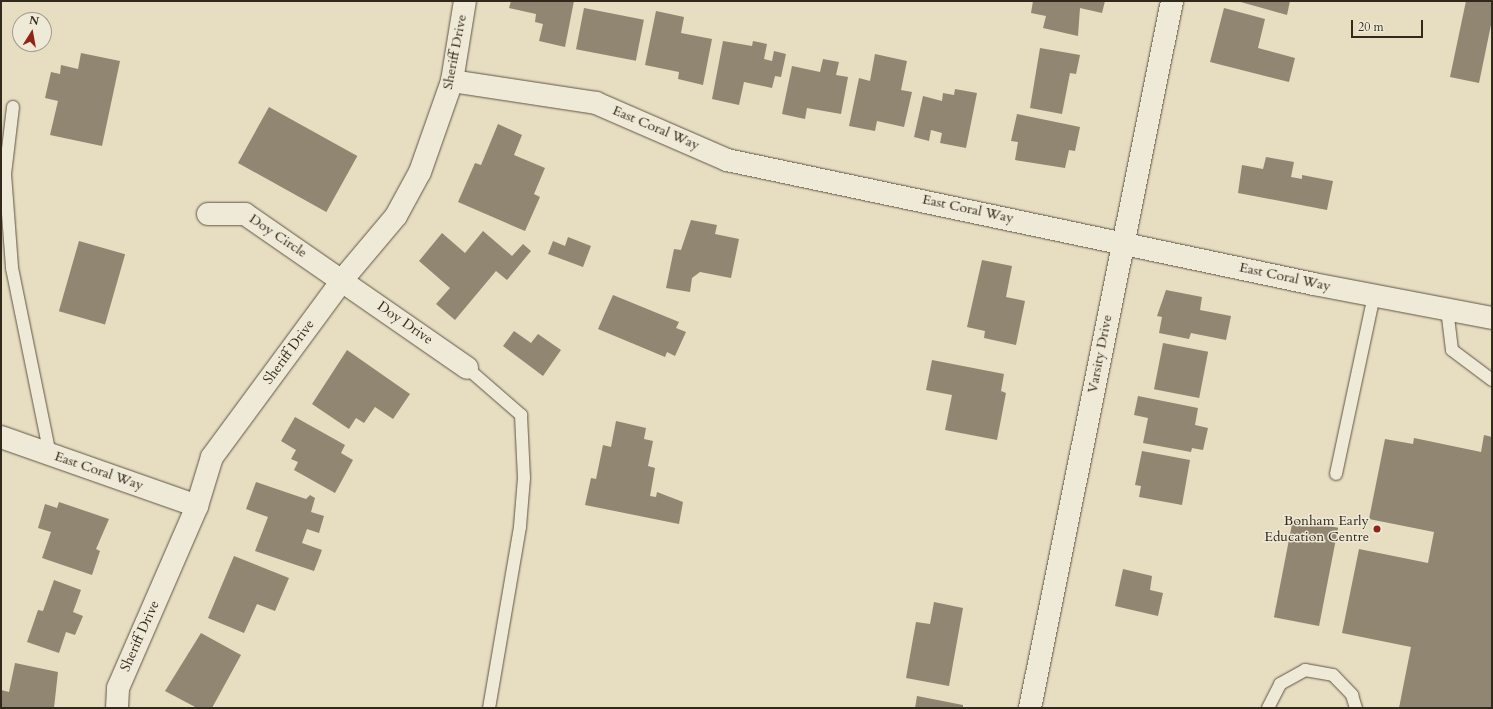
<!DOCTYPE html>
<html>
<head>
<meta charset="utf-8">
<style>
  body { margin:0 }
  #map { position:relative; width:1493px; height:709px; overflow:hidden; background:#e7ddc1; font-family:Cardo,serif }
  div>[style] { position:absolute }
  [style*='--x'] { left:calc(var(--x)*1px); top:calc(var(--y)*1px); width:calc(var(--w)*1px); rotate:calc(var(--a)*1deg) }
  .building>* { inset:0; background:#908672; transform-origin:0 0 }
  .roads { filter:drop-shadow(0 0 1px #5f5545) drop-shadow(0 0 1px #5f5545) }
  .lane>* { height:12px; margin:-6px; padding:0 6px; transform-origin:6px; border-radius:6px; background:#efe9d7 }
  .street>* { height:22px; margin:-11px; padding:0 11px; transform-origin:11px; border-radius:11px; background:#efe9d7 }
  .dots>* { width:11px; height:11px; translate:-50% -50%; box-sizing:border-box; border:2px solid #efe9d7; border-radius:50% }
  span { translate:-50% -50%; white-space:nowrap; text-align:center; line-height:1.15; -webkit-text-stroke:3px #efe9d7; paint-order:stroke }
  .street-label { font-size:14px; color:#32281c }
  .poi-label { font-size:14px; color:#32281c }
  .right { translate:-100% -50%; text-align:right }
  .frame { position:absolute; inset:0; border:2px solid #32281c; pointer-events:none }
  .north { position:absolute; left:12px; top:12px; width:40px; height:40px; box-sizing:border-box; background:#efe9d7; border:1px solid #a39c8c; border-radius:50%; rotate:11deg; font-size:11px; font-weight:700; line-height:16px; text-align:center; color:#32281c }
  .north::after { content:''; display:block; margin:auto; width:14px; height:18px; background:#8f2418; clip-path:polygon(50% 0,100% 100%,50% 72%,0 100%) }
  .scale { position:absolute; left:1351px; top:20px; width:72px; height:18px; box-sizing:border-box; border:2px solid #32281c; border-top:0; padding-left:5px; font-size:12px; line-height:14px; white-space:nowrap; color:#32281c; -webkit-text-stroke:3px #efe9d7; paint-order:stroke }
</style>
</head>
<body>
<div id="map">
  <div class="building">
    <i style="clip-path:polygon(511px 1px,574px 1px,565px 47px,539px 41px,543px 24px,535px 22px,536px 14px,509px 8px)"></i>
    <i style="clip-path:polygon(1033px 1px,1105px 1px,1102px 13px,1080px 8px,1078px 36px,1043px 28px,1046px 16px,1031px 13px)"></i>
    <i style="clip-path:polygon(1237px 1px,1290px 1px,1287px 15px)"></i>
    <i style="clip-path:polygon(1466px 1px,1492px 1px,1492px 20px,1479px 83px,1450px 77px)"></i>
    <i style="left:584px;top:8px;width:61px;height:42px;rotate:11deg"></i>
    <i style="clip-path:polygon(1224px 8px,1265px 19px,1258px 48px,1295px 58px,1289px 82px,1210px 62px)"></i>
    <i style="clip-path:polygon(656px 11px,684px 17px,681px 33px,712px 39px,703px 85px,678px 79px,679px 72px,645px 65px)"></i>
    <i style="clip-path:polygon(723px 41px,752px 46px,753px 41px,767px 44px,764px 59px,772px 61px,774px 51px,786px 54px,781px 77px,775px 76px,772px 88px,744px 82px,739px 105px,712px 99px)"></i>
    <i style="clip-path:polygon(1040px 48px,1080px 55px,1076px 74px,1070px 73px,1062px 114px,1030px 108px)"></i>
    <i style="clip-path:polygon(81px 53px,120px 61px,102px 146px,50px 135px,58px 101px,45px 98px,51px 72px,60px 74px,61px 65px,78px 69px)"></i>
    <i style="clip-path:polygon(875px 54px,907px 61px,901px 90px,912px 92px,904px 127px,877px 121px,875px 131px,849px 126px,859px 78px,870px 81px)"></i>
    <i style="clip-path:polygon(823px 59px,839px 62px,836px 75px,848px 77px,841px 114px,807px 108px,805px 119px,782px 114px,792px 66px,820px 72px)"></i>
    <i style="clip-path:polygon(955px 89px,977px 93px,966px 148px,940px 143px,942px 133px,931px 130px,929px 141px,914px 137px,923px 96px,942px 101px,943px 93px,954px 95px)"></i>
    <i style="left:269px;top:107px;width:101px;height:64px;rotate:29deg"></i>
    <i style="clip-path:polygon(1017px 114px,1080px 127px,1075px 151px,1069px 150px,1065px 168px,1015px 160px,1018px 142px,1011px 141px)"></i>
    <i style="clip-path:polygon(498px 124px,522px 135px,514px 155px,545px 168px,534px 194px,540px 197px,525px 231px,458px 202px,475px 163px,481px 165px)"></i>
    <i style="clip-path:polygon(1266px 157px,1294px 162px,1291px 177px,1302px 179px,1302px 175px,1333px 181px,1327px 210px,1238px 193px,1242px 165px,1263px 169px)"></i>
    <i style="clip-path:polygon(691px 220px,717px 225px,715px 234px,739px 239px,731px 278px,700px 272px,692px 278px,690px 292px,666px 288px,674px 249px,681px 250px)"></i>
    <i style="clip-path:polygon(483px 231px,512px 256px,523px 244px,531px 251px,507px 280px,496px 271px,455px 320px,436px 304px,450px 288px,419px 261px,442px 233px,465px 253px)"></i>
    <i style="clip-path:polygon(568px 237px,591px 246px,583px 267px,548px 254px,553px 241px,565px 246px)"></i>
    <i style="left:79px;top:241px;width:48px;height:73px;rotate:16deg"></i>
    <i style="clip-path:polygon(982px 260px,1012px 266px,1006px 297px,1025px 301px,1016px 345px,984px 338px,985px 331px,967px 327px)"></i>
    <i style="clip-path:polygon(1166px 290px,1202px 297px,1200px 310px,1231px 316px,1226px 340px,1191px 333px,1189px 339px,1159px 333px,1162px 317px,1157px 316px)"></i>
    <i style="clip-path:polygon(613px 295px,679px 322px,676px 328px,686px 332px,675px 356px,667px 352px,665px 357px,598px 329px)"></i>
    <i style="clip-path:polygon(514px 331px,531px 343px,538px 334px,561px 350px,543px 376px,503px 346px)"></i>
    <i style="left:1163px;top:343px;width:46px;height:47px;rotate:11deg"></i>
    <i style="clip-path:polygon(347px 350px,410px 394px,393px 419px,375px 407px,364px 423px,356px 418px,349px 429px,312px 404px)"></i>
    <i style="clip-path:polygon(932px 360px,1004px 374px,1001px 391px,1006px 393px,997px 440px,945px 430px,952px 395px,926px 390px)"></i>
    <i style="clip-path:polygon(1138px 396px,1198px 408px,1195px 425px,1208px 428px,1203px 450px,1192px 448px,1191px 452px,1143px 443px,1148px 418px,1134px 415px)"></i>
    <i style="clip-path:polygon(295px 417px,345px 445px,341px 453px,353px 460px,335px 493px,294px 470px,298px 462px,291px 459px,296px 450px,281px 441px)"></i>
    <i style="clip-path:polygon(616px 421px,646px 428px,644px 439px,653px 441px,648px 466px,655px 468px,650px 496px,656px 497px,657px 492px,683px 502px,679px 524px,585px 505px,591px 478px,596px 479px,603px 445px,611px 447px)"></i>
    <i style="clip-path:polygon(1484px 435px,1492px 437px,1492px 708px,1399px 708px,1411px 647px,1342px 633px,1359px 549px,1428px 563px,1434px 532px,1369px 519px,1385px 439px,1413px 444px,1414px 438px,1481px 452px)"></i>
    <i style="clip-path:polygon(1142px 451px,1190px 460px,1182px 505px,1139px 497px,1141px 486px,1135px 485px)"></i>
    <i style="clip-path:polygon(256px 482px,306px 499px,310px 495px,315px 498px,311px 512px,324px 516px,319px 533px,307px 529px,302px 543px,322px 550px,314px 571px,255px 551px,268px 517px,246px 509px)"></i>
    <i style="clip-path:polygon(59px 502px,109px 519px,96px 549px,100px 551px,92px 575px,42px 558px,51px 532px,38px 528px,45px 504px,57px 508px)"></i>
    <i style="left:1293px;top:519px;width:46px;height:100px;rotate:11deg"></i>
    <i style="clip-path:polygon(234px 556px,289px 578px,275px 611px,257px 604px,244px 633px,208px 618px)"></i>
    <i style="clip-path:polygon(1123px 569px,1152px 576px,1150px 590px,1163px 593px,1158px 616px,1115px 606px)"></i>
    <i style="clip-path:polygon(54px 580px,81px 590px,73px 612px,83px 616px,75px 635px,66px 632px,59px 653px,27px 642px,38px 610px,43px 611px)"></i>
    <i style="clip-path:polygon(934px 602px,963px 608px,949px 686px,906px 678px,916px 622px,930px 624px)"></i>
    <i style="clip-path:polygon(201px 633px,241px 655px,212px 708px,197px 708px,165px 691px)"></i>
    <i style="clip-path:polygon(15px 663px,58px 672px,54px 708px,1px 708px,1px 690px,9px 692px)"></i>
    <i style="clip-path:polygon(917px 696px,963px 705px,963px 708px,915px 708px)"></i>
  </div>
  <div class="roads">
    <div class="lane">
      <i style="--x:13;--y:107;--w:67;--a:96.8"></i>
      <i style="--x:5;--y:174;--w:94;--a:85.7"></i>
      <i style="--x:12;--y:268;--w:190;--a:78.5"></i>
      <i style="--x:1447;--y:309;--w:41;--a:83"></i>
      <i style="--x:1452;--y:350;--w:50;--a:36.9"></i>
      <i style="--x:467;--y:368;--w:72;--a:41"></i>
      <i style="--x:521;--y:415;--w:63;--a:87.3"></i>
      <i style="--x:524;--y:478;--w:49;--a:94.7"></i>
      <i style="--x:520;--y:527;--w:184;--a:99.7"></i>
      <i style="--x:1336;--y:474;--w:183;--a:-78"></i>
      <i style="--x:1268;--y:708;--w:27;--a:-63"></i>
      <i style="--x:1280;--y:684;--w:29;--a:-29"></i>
      <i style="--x:1305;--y:670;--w:28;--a:10"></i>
      <i style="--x:1333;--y:675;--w:28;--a:46"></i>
      <i style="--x:1352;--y:695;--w:14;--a:73"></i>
    </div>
    <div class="street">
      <i style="--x:452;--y:81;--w:146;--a:8.7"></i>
      <i style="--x:596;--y:103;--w:143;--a:23.5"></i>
      <i style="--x:727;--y:160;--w:600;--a:11.93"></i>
      <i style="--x:1314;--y:284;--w:181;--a:10.8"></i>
      <i style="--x:208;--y:214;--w:37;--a:0"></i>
      <i style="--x:245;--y:214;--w:270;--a:34.7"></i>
      <i style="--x:1;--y:437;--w:208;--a:19.4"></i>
      <i style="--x:117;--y:708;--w:20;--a:-87"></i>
      <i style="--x:118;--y:688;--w:198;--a:-66.5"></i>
      <i style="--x:197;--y:506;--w:51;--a:-73"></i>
      <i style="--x:212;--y:457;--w:221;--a:-53.6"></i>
      <i style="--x:343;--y:279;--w:82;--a:-49.9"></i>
      <i style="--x:396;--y:216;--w:50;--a:-61.4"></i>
      <i style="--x:420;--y:172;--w:96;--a:-70.6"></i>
      <i style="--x:452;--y:81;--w:81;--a:-80.8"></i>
      <i style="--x:1030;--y:708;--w:721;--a:-78.64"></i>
    </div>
  </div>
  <div class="dots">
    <i style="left:1377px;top:529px;background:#8f2418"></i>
  </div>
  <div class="street-label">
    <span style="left:455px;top:52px;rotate:-79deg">Sheriff Drive</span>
    <span style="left:656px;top:128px;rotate:23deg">East Coral Way</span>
    <span style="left:968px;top:209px;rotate:12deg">East Coral Way</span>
    <span style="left:278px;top:236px;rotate:34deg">Doy Circle</span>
    <span style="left:1285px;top:277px;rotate:12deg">East Coral Way</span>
    <span style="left:405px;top:323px;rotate:35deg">Doy Drive</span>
    <span style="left:289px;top:352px;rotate:-54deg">Sheriff Drive</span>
    <span style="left:1100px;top:354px;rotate:-79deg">Varsity Drive</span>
    <span style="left:99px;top:471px;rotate:19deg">East Coral Way</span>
    <span style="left:140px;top:636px;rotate:-66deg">Sheriff Drive</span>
  </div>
  <div class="poi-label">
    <span class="right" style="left:1369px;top:529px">Bonham Early<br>Education Centre</span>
  </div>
  <div class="frame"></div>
  <div class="north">N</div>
  <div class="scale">20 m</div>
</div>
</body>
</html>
